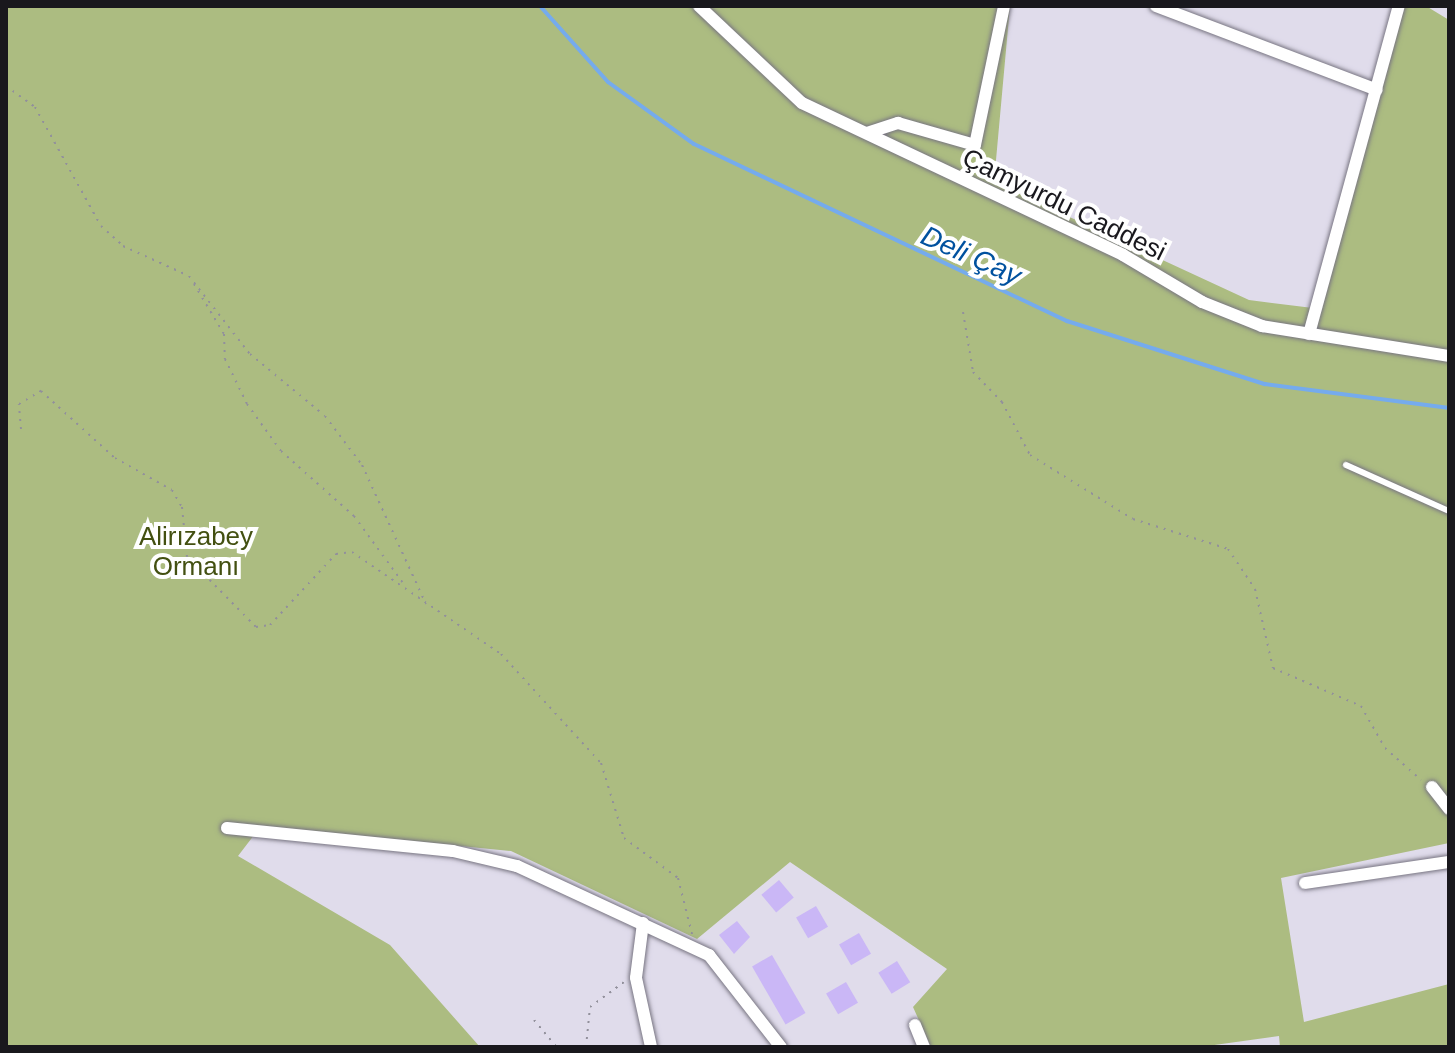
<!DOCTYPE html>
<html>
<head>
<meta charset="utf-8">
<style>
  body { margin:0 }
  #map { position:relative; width:1455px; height:1053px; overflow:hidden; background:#e0dceb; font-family:Helvetica,sans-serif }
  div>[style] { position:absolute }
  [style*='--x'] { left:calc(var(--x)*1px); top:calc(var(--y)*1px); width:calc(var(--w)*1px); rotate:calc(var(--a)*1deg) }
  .green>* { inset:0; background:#acbc81 }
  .stream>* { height:4px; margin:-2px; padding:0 2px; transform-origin:2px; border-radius:2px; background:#75abed }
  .building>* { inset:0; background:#cab7f6; transform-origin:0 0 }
  .path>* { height:2px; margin-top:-1px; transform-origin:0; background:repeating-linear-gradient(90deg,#92909b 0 2px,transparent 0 8px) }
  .roads { filter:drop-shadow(0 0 2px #787582) drop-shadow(0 0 2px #787582) }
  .lane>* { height:6px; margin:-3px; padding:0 3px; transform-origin:3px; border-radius:3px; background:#fff }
  .street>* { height:12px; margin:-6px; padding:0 6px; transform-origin:6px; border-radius:6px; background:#fff }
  span { translate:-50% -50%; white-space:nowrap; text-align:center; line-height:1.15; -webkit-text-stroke:8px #fff; paint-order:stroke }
  .street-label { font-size:26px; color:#19181d }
  .park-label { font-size:26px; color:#435011 }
  .water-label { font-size:28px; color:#00519f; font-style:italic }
  .frame { position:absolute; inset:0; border:8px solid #19181d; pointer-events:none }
</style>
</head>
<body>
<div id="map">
  <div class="green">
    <i style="clip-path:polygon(6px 6px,1010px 6px,994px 182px,1249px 300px,1321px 309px,1396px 6px,1426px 6px,1449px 20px,1449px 843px,1281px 878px,1304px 1022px,1449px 984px,1449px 1047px,1280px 1047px,1279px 1036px,1200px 1047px,931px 1047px,913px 1007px,947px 969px,790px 862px,697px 939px,511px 851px,261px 826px,238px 856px,390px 945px,480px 1047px,6px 1047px)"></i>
  </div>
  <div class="stream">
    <i style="--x:540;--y:6;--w:102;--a:48.2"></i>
    <i style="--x:608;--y:82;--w:106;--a:35.8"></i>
    <i style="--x:694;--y:144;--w:413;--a:25.4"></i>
    <i style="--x:1067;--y:321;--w:208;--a:17.7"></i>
    <i style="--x:1265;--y:384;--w:186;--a:7.4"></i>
  </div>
  <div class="building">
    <i style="left:779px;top:880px;width:23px;height:23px;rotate:50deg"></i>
    <i style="left:816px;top:906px;width:24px;height:23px;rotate:60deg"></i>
    <i style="clip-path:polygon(737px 921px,750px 937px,734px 954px,719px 935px)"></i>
    <i style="left:859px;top:933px;width:24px;height:23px;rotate:60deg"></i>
    <i style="left:772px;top:955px;width:67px;height:23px;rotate:60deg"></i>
    <i style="left:897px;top:961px;width:25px;height:22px;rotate:58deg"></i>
    <i style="left:846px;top:982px;width:24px;height:23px;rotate:60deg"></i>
  </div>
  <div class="path">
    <i style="--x:6;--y:86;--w:36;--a:36"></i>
    <i style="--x:35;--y:107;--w:136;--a:61"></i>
    <i style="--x:101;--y:226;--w:30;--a:42"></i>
    <i style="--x:123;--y:246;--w:72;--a:24.4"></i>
    <i style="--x:189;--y:276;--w:99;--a:52"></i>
    <i style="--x:250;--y:354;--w:97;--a:39.6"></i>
    <i style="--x:325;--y:416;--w:61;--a:52.9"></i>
    <i style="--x:362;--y:465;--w:153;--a:65.3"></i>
    <i style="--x:194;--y:284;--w:58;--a:59"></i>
    <i style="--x:224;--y:334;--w:25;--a:88"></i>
    <i style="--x:225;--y:359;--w:50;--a:63.9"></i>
    <i style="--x:247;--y:404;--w:58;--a:54.1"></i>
    <i style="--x:281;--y:451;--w:98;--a:41.7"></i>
    <i style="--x:354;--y:516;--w:83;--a:53.8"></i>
    <i style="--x:963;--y:312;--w:61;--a:80.5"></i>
    <i style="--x:973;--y:372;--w:42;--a:46"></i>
    <i style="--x:1002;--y:402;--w:60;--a:62.2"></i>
    <i style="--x:1030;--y:455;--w:121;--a:31.9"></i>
    <i style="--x:1133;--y:519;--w:100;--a:17.5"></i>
    <i style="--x:1228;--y:549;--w:48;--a:56"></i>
    <i style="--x:1255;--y:589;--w:81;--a:77.2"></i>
    <i style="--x:1273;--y:668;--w:96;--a:23.4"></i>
    <i style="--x:1361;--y:706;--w:48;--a:60.3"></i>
    <i style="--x:1385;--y:748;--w:48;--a:41.6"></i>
    <i style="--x:21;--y:429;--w:25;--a:-95"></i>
    <i style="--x:19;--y:404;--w:26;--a:-31"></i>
    <i style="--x:41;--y:391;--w:100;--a:42.2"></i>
    <i style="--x:115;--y:458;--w:65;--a:29.3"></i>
    <i style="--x:172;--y:490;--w:20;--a:60"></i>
    <i style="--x:182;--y:507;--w:50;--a:84.3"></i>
    <i style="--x:187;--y:557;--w:98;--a:45.4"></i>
    <i style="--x:256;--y:627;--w:14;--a:-8"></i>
    <i style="--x:270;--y:625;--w:97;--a:-47.1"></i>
    <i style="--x:336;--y:554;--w:16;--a:-7"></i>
    <i style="--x:352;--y:552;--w:181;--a:34.4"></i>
    <i style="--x:501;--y:654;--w:148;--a:47.5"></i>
    <i style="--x:601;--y:763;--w:78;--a:73"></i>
    <i style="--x:624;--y:838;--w:67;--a:36.5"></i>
    <i style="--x:678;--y:878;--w:58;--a:76"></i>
    <i style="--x:534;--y:1020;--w:35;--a:50"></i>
    <i style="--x:586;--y:1047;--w:40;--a:-84.3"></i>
    <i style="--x:590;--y:1007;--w:42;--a:-36.3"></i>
  </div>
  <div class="roads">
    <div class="lane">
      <i style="--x:1346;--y:465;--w:113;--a:24.1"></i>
    </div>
    <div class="street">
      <i style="--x:699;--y:6;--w:141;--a:43.3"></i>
      <i style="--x:802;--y:103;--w:355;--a:25.3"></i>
      <i style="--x:1123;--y:255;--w:92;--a:30.7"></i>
      <i style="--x:1202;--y:302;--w:65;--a:21.8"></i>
      <i style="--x:1262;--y:326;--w:189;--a:9.1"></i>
      <i style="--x:1156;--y:6;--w:236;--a:20.8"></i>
      <i style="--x:867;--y:133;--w:33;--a:-18"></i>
      <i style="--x:898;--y:123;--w:80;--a:15.9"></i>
      <i style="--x:975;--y:145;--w:142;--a:-78.2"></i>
      <i style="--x:1309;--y:334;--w:340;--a:-74.7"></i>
      <i style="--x:1432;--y:787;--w:28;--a:52"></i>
      <i style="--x:227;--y:828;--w:227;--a:5.8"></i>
      <i style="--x:453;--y:851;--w:66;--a:13.2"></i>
      <i style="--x:517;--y:866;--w:212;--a:24.9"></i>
      <i style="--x:709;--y:955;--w:117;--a:52"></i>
      <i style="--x:1305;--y:883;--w:146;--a:-8.3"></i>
      <i style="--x:643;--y:923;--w:55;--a:97.3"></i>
      <i style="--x:636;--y:978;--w:71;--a:77.7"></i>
      <i style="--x:915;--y:1025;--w:24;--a:68"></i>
    </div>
  </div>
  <div class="street-label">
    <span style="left:1064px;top:205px;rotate:26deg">Çamyurdu Caddesi</span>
  </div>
  <div class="park-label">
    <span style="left:196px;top:552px">Alirızabey<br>Ormanı</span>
  </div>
  <div class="water-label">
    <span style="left:971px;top:256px;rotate:24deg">Deli Çay</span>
  </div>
  <div class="frame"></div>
</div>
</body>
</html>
